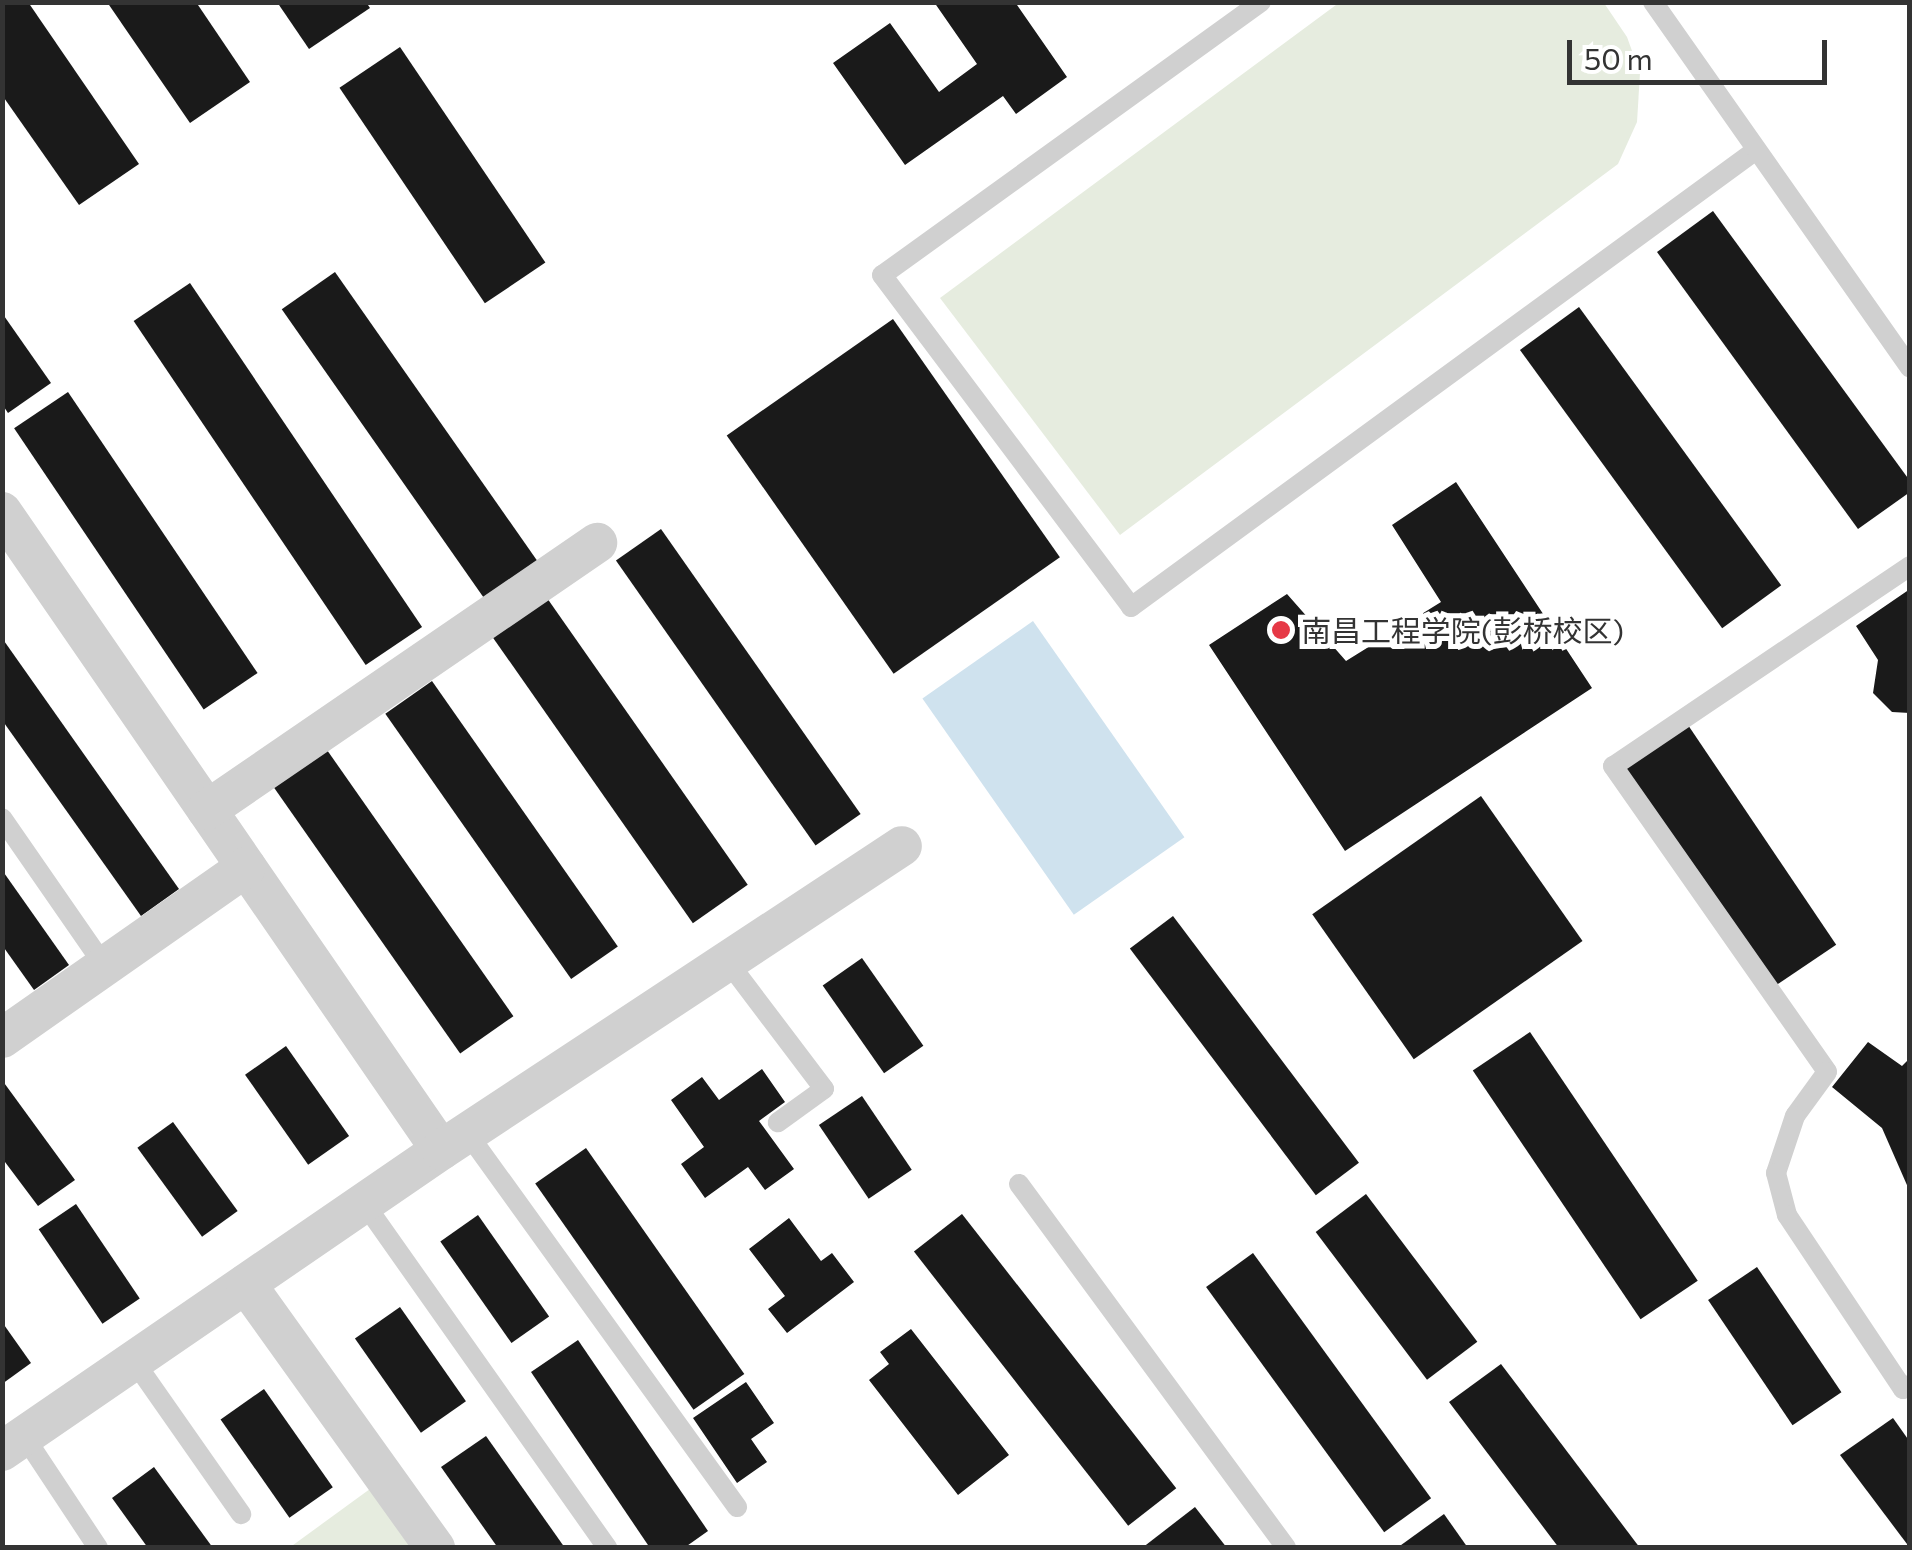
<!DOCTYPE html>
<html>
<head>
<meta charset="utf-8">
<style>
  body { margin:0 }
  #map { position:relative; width:1912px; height:1550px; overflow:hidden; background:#fff; font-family:Commissioner,"Noto Sans SC",sans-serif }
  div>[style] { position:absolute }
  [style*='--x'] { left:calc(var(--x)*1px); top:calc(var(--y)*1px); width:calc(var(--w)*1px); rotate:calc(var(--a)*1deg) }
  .green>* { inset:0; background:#e6ecdf }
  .water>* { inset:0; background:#cfe2ee; transform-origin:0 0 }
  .building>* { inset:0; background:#1a1a1a; transform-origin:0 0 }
  .lane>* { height:20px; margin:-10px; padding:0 10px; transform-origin:10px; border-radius:10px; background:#d0d0d0 }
  .street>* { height:40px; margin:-20px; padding:0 20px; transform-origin:20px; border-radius:20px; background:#d0d0d0 }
  .dots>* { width:28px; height:28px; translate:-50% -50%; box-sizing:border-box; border:5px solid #fff; border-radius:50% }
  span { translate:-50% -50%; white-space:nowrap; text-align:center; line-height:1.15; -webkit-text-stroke:10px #fff; paint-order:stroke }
  .poi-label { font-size:30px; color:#333 }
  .left { translate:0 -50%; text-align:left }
  .frame { position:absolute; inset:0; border:5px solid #333; pointer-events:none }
  .scale { position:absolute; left:1567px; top:40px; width:260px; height:45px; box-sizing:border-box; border:5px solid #333; border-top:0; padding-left:12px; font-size:30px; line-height:35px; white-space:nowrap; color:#333; -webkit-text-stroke:8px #fff; paint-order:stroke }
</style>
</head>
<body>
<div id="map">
  <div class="green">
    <i style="clip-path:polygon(1340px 2px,1604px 3px,1627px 37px,1640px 73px,1637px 122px,1618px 164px,1120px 535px,940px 298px)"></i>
    <i style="clip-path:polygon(385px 1478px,435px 1548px,289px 1548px)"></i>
  </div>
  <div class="water">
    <i style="left:1033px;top:621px;width:264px;height:135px;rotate:55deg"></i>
  </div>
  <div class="building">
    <i style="clip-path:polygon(2px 2px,28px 2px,139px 164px,79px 205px,2px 95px)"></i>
    <i style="clip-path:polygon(107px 2px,196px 2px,250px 82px,190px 123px)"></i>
    <i style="clip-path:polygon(277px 2px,366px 2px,370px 8px,309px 49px)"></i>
    <i style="clip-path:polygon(934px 2px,1015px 2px,1067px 77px,1016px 114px,1003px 96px,905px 165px,833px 63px,890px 23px,939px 92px,977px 64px)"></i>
    <i style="left:400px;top:47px;width:260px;height:73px;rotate:56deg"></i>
    <i style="clip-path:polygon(1713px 211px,1910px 481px,1910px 492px,1858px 529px,1657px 252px)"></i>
    <i style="left:335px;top:272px;width:358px;height:65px;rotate:55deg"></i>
    <i style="left:190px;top:283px;width:415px;height:68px;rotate:56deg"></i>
    <i style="left:1579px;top:307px;width:344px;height:73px;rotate:54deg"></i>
    <i style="clip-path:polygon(2px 313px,51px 383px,8px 413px,2px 404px)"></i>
    <i style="left:893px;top:319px;width:291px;height:203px;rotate:55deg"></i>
    <i style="left:68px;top:392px;width:339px;height:65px;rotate:56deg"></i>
    <i style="clip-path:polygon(1456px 482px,1592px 688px,1345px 851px,1209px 645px,1287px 594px,1346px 661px,1441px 602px,1392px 525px)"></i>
    <i style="left:661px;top:529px;width:348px;height:55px;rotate:55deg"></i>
    <i style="clip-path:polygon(1910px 589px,1910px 713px,1892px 712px,1873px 693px,1878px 660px,1856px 626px)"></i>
    <i style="left:547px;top:598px;width:350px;height:67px;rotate:55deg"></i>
    <i style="clip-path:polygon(2px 638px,179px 889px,141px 916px,2px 720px)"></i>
    <i style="left:432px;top:681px;width:324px;height:57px;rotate:55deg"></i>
    <i style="left:1688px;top:725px;width:265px;height:76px;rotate:56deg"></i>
    <i style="left:327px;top:750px;width:325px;height:65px;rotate:55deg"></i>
    <i style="left:1481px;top:796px;width:177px;height:206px;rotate:55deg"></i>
    <i style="clip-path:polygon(2px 870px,69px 965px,34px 990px,2px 945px)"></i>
    <i style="left:1173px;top:916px;width:309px;height:54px;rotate:53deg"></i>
    <i style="left:862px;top:958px;width:107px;height:48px;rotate:55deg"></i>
    <i style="left:1530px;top:1032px;width:300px;height:69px;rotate:56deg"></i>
    <i style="clip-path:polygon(1868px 1042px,1902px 1066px,1910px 1058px,1910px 1192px,1882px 1128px,1832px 1087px)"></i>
    <i style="left:286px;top:1046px;width:110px;height:50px;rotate:55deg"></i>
    <i style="clip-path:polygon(762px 1069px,785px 1102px,759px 1121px,794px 1169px,765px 1190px,748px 1167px,705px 1198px,681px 1164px,704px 1147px,671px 1100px,702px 1077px,719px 1100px)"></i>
    <i style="clip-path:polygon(2px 1080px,75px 1180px,38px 1206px,2px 1158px)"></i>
    <i style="left:862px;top:1096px;width:89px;height:52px;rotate:56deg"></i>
    <i style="left:173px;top:1122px;width:110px;height:44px;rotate:54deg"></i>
    <i style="left:586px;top:1148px;width:276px;height:62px;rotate:55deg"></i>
    <i style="left:1366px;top:1194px;width:185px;height:63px;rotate:53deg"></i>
    <i style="left:76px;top:1204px;width:114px;height:45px;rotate:56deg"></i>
    <i style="left:962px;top:1214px;width:348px;height:61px;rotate:52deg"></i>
    <i style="left:478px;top:1215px;width:124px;height:46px;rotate:55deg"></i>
    <i style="clip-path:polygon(789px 1218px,821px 1261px,832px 1253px,854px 1282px,787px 1333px,768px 1309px,785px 1296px,749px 1249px)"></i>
    <i style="left:1253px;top:1253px;width:303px;height:58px;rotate:54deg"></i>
    <i style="left:1757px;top:1267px;width:151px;height:59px;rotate:56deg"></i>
    <i style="left:400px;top:1307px;width:115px;height:55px;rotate:55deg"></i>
    <i style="clip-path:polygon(2px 1322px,31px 1363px,2px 1384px)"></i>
    <i style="clip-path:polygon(911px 1329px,1009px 1455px,958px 1495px,869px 1380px,889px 1364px,880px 1352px)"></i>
    <i style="clip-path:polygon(578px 1340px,708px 1531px,684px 1548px,650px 1548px,531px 1372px)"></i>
    <i style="clip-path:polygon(1501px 1364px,1640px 1548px,1559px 1548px,1449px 1402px)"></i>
    <i style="clip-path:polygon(746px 1382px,774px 1423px,751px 1439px,767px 1462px,737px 1483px,693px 1418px)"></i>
    <i style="left:264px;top:1389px;width:120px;height:53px;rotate:55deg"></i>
    <i style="clip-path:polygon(1893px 1418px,1910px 1442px,1910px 1548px,1840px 1455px)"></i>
    <i style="clip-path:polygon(486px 1436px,565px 1548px,498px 1548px,441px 1467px)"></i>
    <i style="clip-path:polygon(154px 1467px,213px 1548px,148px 1548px,112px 1498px)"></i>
    <i style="clip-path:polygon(1195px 1507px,1227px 1548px,1142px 1548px)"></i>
    <i style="clip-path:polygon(1444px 1514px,1468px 1548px,1397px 1548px)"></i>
  </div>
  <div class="lane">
    <i style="--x:1261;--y:2;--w:467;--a:144.2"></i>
    <i style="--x:882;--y:275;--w:415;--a:53.1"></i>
    <i style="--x:1131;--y:607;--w:774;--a:-36.17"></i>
    <i style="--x:1653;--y:2;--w:447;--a:54.9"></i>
    <i style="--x:1910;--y:566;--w:358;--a:146"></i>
    <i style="--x:1613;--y:766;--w:373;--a:55"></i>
    <i style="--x:1827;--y:1072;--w:54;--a:126"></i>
    <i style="--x:1795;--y:1116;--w:60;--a:108.4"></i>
    <i style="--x:1776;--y:1173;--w:43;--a:75.3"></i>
    <i style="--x:1787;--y:1215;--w:209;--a:56.3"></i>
    <i style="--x:1903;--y:1389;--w:8;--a:-30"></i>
    <i style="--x:2;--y:818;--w:181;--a:55.3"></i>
    <i style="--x:728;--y:962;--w:159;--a:52.9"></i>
    <i style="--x:824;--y:1089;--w:57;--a:144.3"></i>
    <i style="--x:468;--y:1134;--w:460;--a:54.2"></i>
    <i style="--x:1019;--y:1184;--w:451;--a:53.7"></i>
    <i style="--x:364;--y:1203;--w:422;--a:54.8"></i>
    <i style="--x:134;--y:1361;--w:187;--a:55"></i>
    <i style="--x:24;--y:1436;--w:134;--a:56.5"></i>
  </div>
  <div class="street">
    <i style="--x:2;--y:512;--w:774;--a:55.47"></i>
    <i style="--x:441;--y:1150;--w:532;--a:145.56"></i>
    <i style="--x:207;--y:810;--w:473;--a:-34.4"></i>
    <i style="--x:2;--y:1038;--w:298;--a:-35"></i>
    <i style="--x:441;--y:1150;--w:552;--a:-33.4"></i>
    <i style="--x:246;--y:1284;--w:325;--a:54.4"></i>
  </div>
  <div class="dots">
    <i style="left:1281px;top:630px;background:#e63946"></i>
  </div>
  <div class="poi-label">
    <span class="left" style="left:1301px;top:630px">南昌工程学院(彭桥校区)</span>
  </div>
  <div class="frame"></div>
  <div class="scale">50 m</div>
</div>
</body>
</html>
